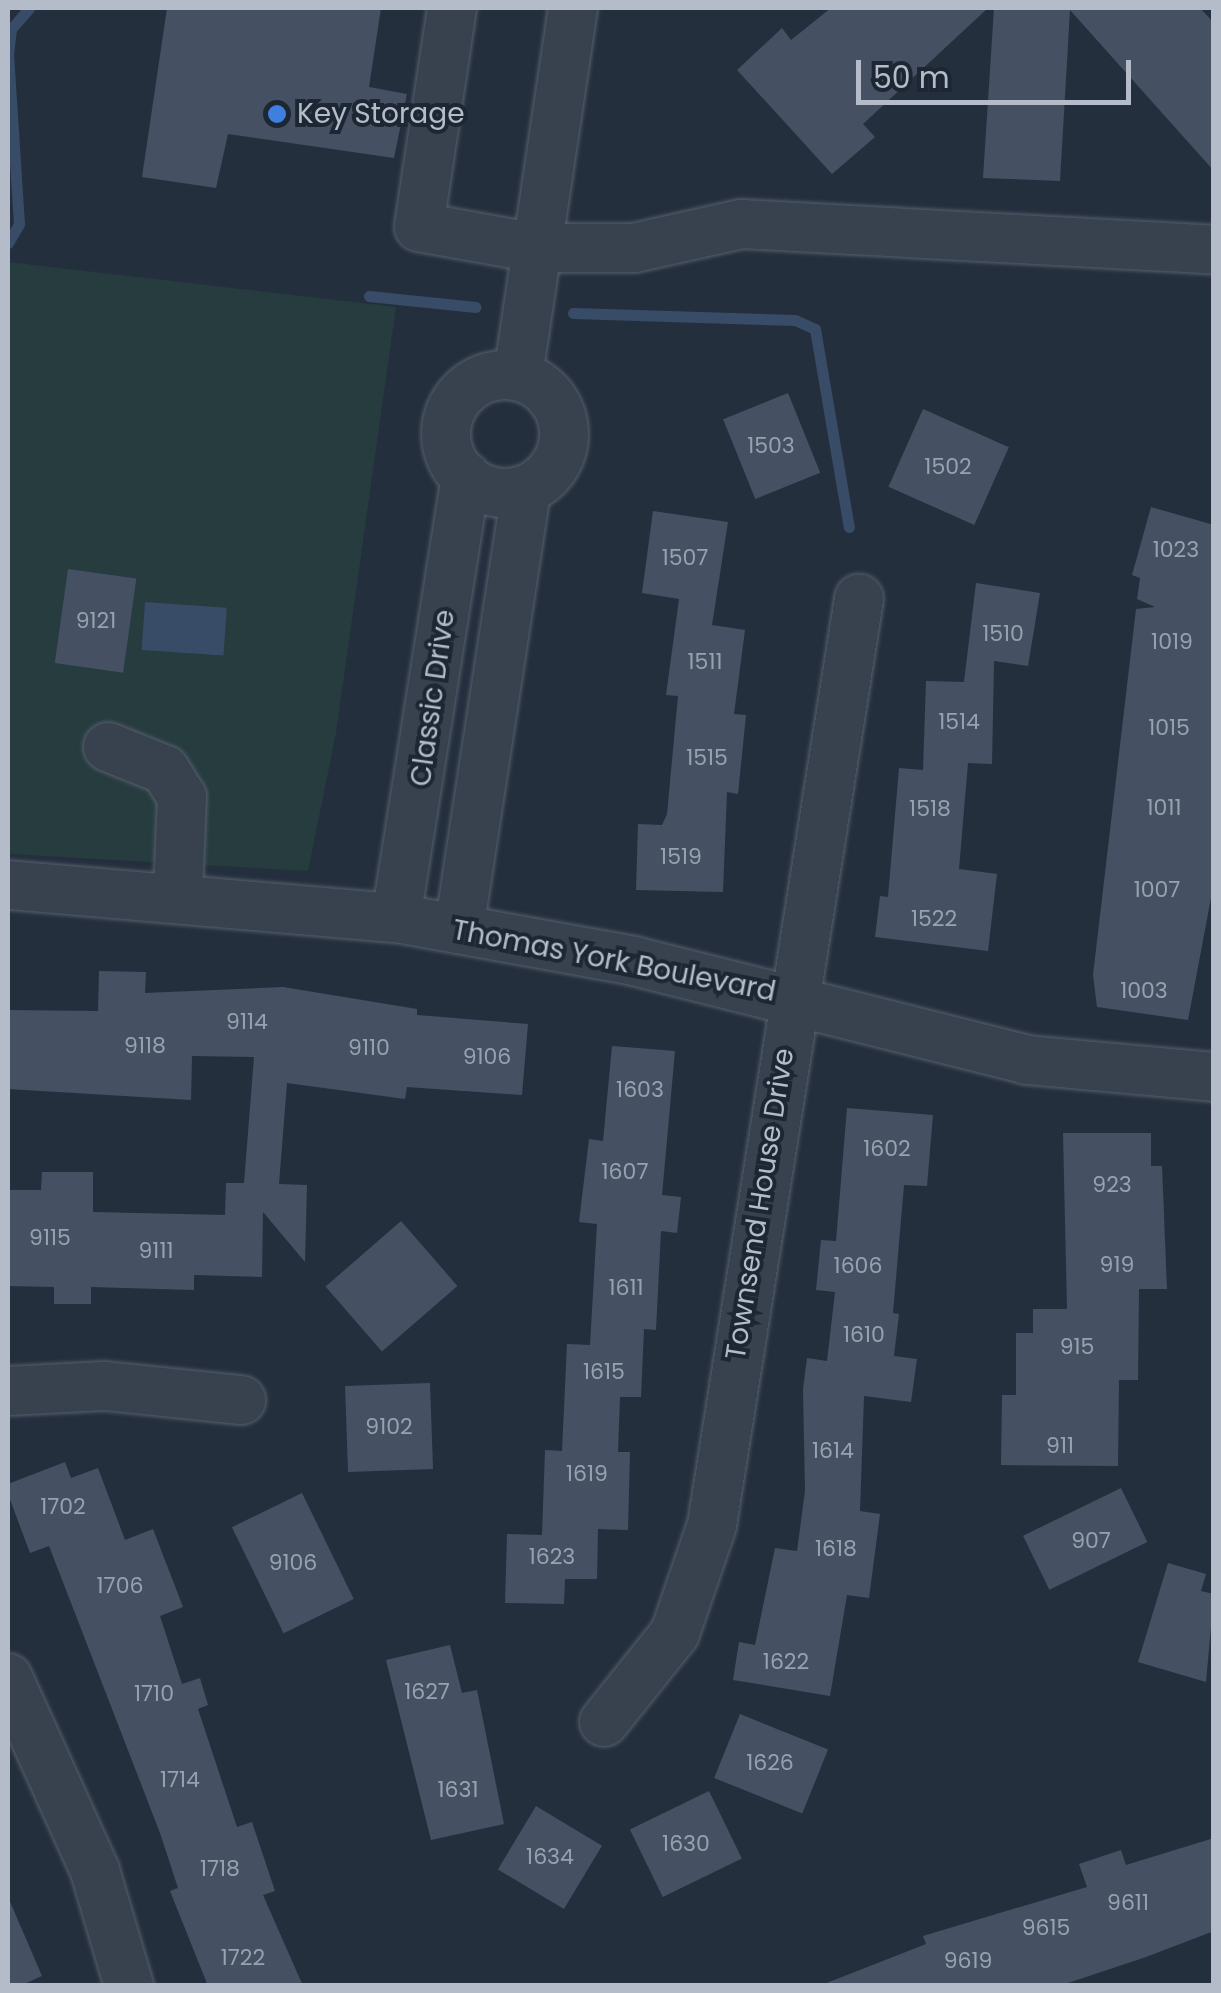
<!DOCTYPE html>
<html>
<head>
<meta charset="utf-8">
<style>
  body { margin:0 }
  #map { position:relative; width:1221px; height:1993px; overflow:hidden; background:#242f3e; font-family:Poppins,sans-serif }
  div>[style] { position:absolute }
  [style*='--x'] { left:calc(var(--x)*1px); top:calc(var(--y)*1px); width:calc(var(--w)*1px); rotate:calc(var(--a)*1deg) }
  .green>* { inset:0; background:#263c3f }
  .water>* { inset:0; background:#394c67; transform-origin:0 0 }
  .stream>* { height:11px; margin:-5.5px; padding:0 5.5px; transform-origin:5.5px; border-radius:5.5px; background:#394c67 }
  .building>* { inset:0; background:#455162; transform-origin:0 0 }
  .roads { filter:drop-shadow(0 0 2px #565f6c) drop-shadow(0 0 2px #565f6c) }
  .minor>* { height:48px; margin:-24px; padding:0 24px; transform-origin:24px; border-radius:24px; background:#38414e }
  .minor>.ring { margin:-24px; padding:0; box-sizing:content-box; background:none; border:48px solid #38414e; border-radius:50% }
  .dots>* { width:28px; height:28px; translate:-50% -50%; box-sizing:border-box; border:5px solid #1d2633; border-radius:50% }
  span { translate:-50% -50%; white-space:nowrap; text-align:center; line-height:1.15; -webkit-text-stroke:8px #1d2633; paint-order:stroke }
  .number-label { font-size:22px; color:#98a1af }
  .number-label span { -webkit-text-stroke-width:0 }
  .poi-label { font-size:28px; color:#b4bcc9 }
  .left { translate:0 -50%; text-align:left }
  .street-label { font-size:28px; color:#b4bcc9 }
  .frame { position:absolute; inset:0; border:10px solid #b4bcc9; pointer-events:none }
  .scale { position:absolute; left:856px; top:60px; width:275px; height:45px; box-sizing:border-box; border:5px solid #b4bcc9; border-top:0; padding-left:12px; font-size:30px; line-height:35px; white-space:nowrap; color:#b4bcc9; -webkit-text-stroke:8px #1d2633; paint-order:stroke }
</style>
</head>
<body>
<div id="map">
  <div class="green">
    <i style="clip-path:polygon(8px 262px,396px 307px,336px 733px,308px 871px,8px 854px)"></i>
  </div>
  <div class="water">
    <i style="left:145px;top:602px;width:82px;height:48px;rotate:4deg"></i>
  </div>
  <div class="stream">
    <i style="--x:8;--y:243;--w:22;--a:-60"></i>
    <i style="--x:19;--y:224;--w:170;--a:-93.7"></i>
    <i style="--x:8;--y:54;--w:25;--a:-83"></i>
    <i style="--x:11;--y:29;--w:28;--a:-49"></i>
    <i style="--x:369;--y:296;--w:107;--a:5.9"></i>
    <i style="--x:573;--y:313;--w:222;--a:1.8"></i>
    <i style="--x:795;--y:320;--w:22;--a:24"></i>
    <i style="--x:815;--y:329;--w:201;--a:80.3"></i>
  </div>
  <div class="building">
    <i style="clip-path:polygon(167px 8px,381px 8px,369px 87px,407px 94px,394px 158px,228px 134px,216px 188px,142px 177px)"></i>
    <i style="clip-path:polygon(831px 8px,988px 8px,863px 124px,875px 137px,832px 174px,737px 70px,782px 28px,791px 40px)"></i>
    <i style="clip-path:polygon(994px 8px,1200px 8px,1214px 23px,1214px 171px,1070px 10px,1060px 181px,983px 178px)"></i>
    <i style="left:788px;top:393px;width:86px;height:70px;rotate:68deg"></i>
    <i style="left:923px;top:409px;width:94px;height:85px;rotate:24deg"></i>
    <i style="clip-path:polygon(1151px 507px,1214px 525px,1214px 882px,1188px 1020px,1097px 1007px,1093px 975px,1136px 609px,1155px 607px,1137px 599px,1140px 578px,1132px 575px)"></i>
    <i style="clip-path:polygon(653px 511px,728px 522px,712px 625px,745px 630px,734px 714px,746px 715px,738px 794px,727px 792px,723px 892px,636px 890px,638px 824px,662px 825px,667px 814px,678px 696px,666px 695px,679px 599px,642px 593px)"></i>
    <i style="left:68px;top:569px;width:69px;height:95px;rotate:8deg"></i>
    <i style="clip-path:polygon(976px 583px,1040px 593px,1028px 666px,994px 661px,992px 764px,968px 763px,959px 869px,997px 874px,988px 951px,875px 937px,880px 896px,888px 897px,899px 768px,923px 770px,926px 681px,964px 682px)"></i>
    <i style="clip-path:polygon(99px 971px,146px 972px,145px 993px,283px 987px,417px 1009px,417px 1015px,528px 1024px,522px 1095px,407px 1087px,405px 1099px,287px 1083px,279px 1184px,307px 1185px,305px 1262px,263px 1212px,262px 1277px,194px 1275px,194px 1290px,91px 1287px,91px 1304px,54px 1304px,54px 1287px,8px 1286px,8px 1190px,41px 1190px,42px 1172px,93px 1172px,93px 1212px,225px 1215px,226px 1183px,244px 1183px,254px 1057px,192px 1056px,191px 1100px,8px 1089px,8px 1010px,98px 1011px)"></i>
    <i style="clip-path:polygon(612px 1046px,675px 1051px,662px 1195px,681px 1197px,677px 1233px,661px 1231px,656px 1330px,644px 1329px,641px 1397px,620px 1397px,618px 1452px,630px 1452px,628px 1530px,598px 1529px,597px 1579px,565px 1579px,564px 1604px,505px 1603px,507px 1534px,542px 1535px,545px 1450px,562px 1451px,567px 1344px,590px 1345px,597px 1224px,579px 1222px,589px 1139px,603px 1141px)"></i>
    <i style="clip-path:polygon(847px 1108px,933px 1115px,927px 1186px,904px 1185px,893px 1313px,899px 1314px,894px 1356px,917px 1359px,911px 1402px,864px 1396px,860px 1511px,880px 1514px,869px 1598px,847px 1595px,830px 1696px,733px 1680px,739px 1642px,755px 1645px,775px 1548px,797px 1551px,805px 1491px,803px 1389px,807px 1358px,827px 1361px,835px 1292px,816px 1290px,821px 1240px,836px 1241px)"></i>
    <i style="clip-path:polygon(1063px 1133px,1151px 1133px,1151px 1166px,1162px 1166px,1167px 1289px,1139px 1289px,1138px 1380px,1119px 1380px,1118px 1466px,1001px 1465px,1002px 1395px,1016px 1395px,1016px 1333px,1033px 1333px,1033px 1309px,1067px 1309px)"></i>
    <i style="left:401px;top:1221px;width:86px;height:100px;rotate:49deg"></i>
    <i style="left:430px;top:1383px;width:86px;height:85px;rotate:88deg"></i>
    <i style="clip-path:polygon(65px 1462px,71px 1478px,98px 1468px,125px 1540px,153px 1529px,183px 1607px,160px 1616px,182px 1684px,200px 1678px,208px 1705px,198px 1709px,237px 1827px,252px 1822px,275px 1891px,263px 1895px,303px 1986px,208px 1986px,170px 1891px,178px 1888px,160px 1833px,49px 1546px,30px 1553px,8px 1494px,8px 1484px)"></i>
    <i style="left:1121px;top:1488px;width:60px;height:109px;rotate:64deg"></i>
    <i style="left:302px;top:1493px;width:118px;height:78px;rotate:64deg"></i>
    <i style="clip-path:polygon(1168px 1563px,1206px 1574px,1201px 1591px,1214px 1594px,1206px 1682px,1138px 1662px)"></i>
    <i style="clip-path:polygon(450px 1645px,462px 1693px,477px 1690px,504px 1824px,431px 1840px,386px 1660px)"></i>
    <i style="left:740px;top:1714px;width:95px;height:69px;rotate:22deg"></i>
    <i style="left:709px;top:1791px;width:75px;height:88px;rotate:64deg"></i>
    <i style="left:536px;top:1806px;width:77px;height:74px;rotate:31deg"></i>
    <i style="clip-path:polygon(1214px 1838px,1214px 1931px,1146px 1957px,1059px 1986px,819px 1986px,926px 1944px,923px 1936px,1087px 1887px,1079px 1864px,1121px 1850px,1126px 1865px)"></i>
    <i style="clip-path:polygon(8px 1897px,42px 1976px,20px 1986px,8px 1986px)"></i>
  </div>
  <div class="roads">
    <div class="minor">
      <i style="--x:452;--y:8;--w:221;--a:98.6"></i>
      <i style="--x:419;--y:227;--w:120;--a:10.1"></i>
      <i style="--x:537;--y:248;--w:97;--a:0"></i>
      <i style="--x:634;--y:248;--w:110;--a:-12.6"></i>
      <i style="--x:741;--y:224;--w:474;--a:3.1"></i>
      <i class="ring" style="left:446px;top:375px;width:70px;height:70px"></i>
      <i style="--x:518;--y:376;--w:372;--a:-81.5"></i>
      <i style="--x:108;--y:747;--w:61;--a:22"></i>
      <i style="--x:165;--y:770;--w:32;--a:58"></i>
      <i style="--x:182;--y:797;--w:97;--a:92.4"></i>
      <i style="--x:8;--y:885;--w:389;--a:4.9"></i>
      <i style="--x:396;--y:918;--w:242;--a:10.2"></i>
      <i style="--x:634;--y:961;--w:405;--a:14.1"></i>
      <i style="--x:1027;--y:1060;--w:188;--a:5.2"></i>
      <i style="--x:396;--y:918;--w:447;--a:-81"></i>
      <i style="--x:459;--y:929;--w:445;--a:-81.3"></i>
      <i style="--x:8;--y:1391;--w:97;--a:-3"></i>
      <i style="--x:105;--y:1386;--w:137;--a:5.9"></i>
      <i style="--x:8;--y:1678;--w:212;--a:65.7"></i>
      <i style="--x:95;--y:1871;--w:120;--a:73.5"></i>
      <i style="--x:604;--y:1722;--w:114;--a:-51.4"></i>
      <i style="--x:675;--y:1633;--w:114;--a:-71.1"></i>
      <i style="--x:712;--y:1525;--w:938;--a:-80.98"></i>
    </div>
  </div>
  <div class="dots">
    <i style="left:277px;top:114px;background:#3f7fe0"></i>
  </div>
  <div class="number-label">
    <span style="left:771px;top:446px">1503</span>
    <span style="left:948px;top:467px">1502</span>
    <span style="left:1176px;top:550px">1023</span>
    <span style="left:685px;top:558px">1507</span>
    <span style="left:96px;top:621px">9121</span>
    <span style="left:1003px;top:634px">1510</span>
    <span style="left:1172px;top:642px">1019</span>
    <span style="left:705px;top:662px">1511</span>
    <span style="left:959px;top:722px">1514</span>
    <span style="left:1169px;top:728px">1015</span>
    <span style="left:707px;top:758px">1515</span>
    <span style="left:1164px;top:808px">1011</span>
    <span style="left:930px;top:809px">1518</span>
    <span style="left:681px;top:857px">1519</span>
    <span style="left:1157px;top:890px">1007</span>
    <span style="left:934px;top:919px">1522</span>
    <span style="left:1144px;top:991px">1003</span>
    <span style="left:247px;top:1022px">9114</span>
    <span style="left:145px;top:1046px">9118</span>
    <span style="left:369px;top:1048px">9110</span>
    <span style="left:487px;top:1057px">9106</span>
    <span style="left:640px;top:1090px">1603</span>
    <span style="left:887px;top:1149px">1602</span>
    <span style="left:625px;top:1172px">1607</span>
    <span style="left:1112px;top:1185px">923</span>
    <span style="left:50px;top:1238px">9115</span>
    <span style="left:156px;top:1251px">9111</span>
    <span style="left:1117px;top:1265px">919</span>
    <span style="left:858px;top:1266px">1606</span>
    <span style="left:626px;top:1288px">1611</span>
    <span style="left:864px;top:1335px">1610</span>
    <span style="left:1077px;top:1347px">915</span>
    <span style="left:604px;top:1372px">1615</span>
    <span style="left:389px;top:1427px">9102</span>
    <span style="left:1060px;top:1446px">911</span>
    <span style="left:833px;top:1451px">1614</span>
    <span style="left:587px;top:1474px">1619</span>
    <span style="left:63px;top:1507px">1702</span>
    <span style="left:1091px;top:1541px">907</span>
    <span style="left:836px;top:1549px">1618</span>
    <span style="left:552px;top:1557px">1623</span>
    <span style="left:293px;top:1563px">9106</span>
    <span style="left:120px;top:1586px">1706</span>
    <span style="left:786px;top:1662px">1622</span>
    <span style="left:427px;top:1692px">1627</span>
    <span style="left:154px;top:1694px">1710</span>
    <span style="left:770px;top:1763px">1626</span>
    <span style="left:180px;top:1780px">1714</span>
    <span style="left:458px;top:1790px">1631</span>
    <span style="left:686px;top:1844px">1630</span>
    <span style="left:550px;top:1857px">1634</span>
    <span style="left:220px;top:1869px">1718</span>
    <span style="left:1128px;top:1903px">9611</span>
    <span style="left:1046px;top:1928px">9615</span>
    <span style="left:243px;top:1958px">1722</span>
    <span style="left:968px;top:1961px">9619</span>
  </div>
  <div class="poi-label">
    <span class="left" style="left:297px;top:114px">Key Storage</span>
  </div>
  <div class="street-label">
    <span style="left:433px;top:698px;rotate:-82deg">Classic Drive</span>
    <span style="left:614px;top:961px;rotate:11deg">Thomas York Boulevard</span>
    <span style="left:760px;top:1204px;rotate:-81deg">Townsend House Drive</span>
  </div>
  <div class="frame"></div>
  <div class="scale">50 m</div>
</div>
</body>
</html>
